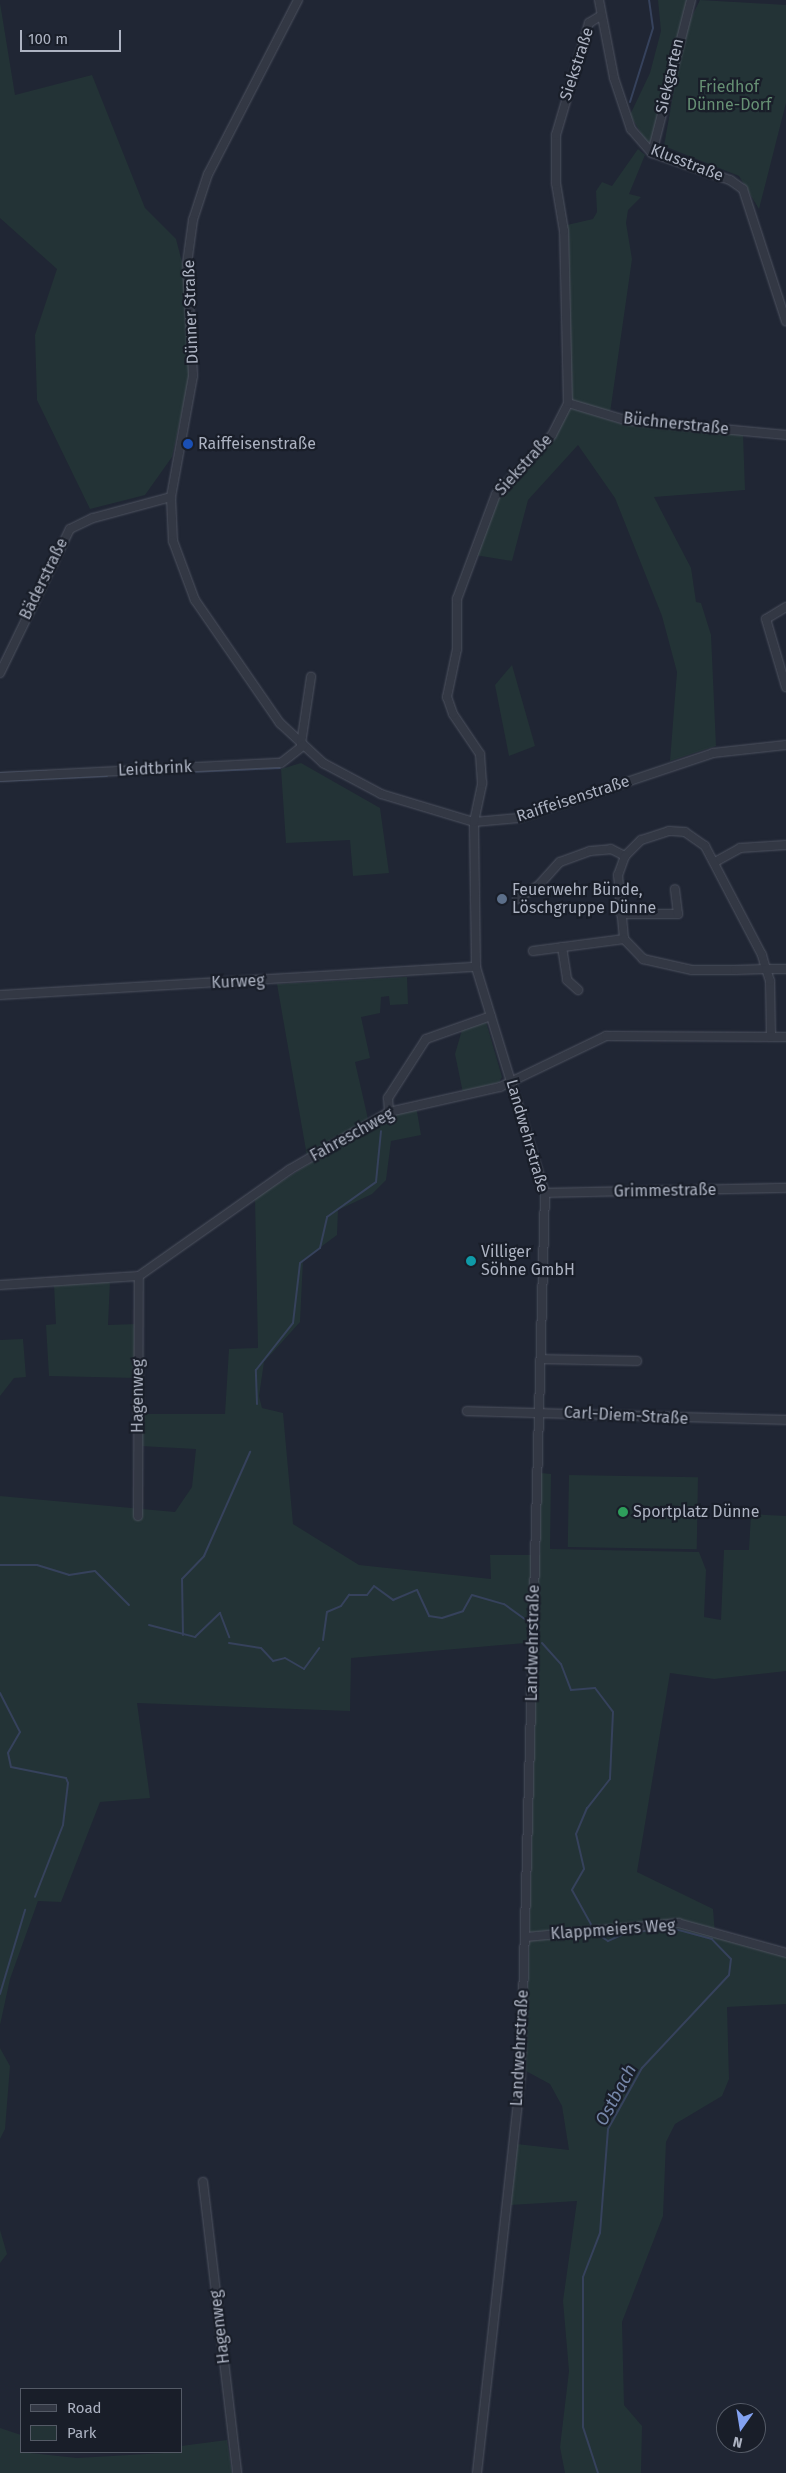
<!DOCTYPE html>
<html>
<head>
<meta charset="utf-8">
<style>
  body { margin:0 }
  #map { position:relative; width:786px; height:2473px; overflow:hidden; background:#202634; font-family:"Fira Sans",sans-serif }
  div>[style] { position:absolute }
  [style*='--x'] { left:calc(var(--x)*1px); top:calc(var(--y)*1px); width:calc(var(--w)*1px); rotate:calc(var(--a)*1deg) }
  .green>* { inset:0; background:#233336; transform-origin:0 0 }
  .stream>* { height:2px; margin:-1px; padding:0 1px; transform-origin:1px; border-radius:1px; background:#36425c }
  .roads { filter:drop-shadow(0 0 1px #4e5360) drop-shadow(0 0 1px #4e5360) }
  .minor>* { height:8px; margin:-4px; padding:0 4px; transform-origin:4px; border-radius:4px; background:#333844 }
  .dots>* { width:14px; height:14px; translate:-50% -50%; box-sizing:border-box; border:2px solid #191e29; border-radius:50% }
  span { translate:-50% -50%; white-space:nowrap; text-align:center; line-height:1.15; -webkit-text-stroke:4.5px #191e29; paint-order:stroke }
  .street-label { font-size:16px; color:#adb3c2 }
  .park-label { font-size:16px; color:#669074 }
  .poi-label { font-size:16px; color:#adb3c2 }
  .left { translate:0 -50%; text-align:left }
  .water-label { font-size:18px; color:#7687a9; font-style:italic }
  .legend { position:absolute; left:20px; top:2388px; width:162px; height:65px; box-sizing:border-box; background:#191e29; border:1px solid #545a66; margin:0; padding:6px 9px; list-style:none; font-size:15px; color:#adb3c2 }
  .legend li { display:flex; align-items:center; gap:10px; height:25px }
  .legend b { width:25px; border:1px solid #545a66 }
  .north { position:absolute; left:716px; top:2403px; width:50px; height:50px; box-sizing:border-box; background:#191e29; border:1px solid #545a66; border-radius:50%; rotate:193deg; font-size:14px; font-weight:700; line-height:20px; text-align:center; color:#adb3c2 }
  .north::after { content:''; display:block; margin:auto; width:18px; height:22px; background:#83a2f1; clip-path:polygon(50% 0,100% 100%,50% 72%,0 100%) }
  .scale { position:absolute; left:20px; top:30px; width:101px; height:22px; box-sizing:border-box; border:2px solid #adb3c2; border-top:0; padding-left:6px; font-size:15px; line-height:18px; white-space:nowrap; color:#adb3c2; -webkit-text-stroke:4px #191e29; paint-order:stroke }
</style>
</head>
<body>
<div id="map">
  <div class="green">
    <i style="clip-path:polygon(658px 0,688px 0,653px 140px,647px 143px,630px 115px,650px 73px,661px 31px)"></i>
    <i style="clip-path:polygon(700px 0,786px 5px,786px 103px,759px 209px,739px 176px,664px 146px,684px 32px)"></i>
    <i style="clip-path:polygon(0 3px,15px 95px,92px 75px,145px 208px,176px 239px,183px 266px,191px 370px,172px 457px,145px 495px,90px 509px,37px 400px,35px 335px,57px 269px,0 218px)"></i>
    <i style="clip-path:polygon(638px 149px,645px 155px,629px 194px,641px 197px,628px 210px,626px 223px,632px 259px,610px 413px,572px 401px,567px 225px,593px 219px,597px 212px,596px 191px,602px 182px,612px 186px)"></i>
    <i style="clip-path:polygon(574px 409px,625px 425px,743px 434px,745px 490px,654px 497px,691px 568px,696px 602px,701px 603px,711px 635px,716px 746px,670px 761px,677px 672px,662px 616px,615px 498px,578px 445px,528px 500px,512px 561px,475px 555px,497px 495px,556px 437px,568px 410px)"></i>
    <i style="clip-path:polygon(512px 665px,535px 746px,509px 756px,495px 685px)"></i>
    <i style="clip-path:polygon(301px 763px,380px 808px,389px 873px,353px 876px,350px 840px,286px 843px,281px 769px)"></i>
    <i style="clip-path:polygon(407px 977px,408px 1004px,390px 1005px,389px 996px,381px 997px,380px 1013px,361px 1017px,370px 1058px,355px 1062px,368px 1119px,307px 1156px,277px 984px)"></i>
    <i style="clip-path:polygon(486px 1022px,502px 1077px,499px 1082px,463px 1093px,455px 1054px,462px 1030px)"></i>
    <i style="clip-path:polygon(416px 1106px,421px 1135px,391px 1141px,386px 1180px,372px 1194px,338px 1210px,337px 1235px,303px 1260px,300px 1322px,264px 1362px,259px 1396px,262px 1408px,283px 1413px,293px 1524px,359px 1565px,491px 1579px,490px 1555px,540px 1555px,541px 1473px,551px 1474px,550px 1549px,699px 1552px,706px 1570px,704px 1617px,721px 1620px,724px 1550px,749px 1550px,751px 1514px,786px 1516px,786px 1671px,714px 1679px,670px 1673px,637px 1872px,713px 1909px,715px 1935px,786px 1957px,786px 2004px,727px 2007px,729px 2079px,722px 2096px,675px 2124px,666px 2142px,663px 2216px,622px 2322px,624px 2405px,642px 2426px,641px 2473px,565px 2473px,560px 2447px,569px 2371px,563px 2301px,577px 2201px,510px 2205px,517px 2144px,569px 2150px,562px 2106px,550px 2084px,526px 2071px,537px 1642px,351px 1658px,350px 1711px,137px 1703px,150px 1798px,100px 1802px,61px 1902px,38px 1901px,10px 1979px,0 2025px,0 1496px,175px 1512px,192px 1487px,196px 1449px,140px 1446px,140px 1414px,225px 1414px,229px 1349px,258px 1348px,255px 1198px,387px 1115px)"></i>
    <i style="clip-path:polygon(110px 1281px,108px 1325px,137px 1324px,136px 1378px,49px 1376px,46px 1325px,56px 1324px,54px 1285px)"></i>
    <i style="clip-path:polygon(23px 1339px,26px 1377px,14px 1378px,0 1396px,0 1340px)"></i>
    <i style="left:569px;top:1475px;width:129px;height:72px;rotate:1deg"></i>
    <i style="clip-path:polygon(0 2048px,10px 2066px,5px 2129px,0 2139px)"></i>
    <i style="clip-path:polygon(0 2230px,7px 2254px,0 2263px)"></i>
    <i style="clip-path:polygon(0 2428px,21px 2435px,21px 2452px,77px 2458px,181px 2452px,181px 2446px,227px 2440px,232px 2473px,0 2473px)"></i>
  </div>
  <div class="stream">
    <i style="--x:630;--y:102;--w:77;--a:-72.7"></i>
    <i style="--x:653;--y:28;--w:28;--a:-98"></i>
    <i style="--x:119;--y:767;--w:15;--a:0"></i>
    <i style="--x:0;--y:773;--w:47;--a:-2.4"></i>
    <i style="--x:118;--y:775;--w:162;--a:-2.5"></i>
    <i style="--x:0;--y:781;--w:107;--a:-2.7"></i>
    <i style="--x:257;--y:1404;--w:34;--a:-92"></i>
    <i style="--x:256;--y:1370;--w:60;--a:-51.8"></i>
    <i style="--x:293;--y:1323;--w:60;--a:-83.3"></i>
    <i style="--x:300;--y:1263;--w:25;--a:-37"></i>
    <i style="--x:320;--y:1248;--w:32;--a:-77"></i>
    <i style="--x:327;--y:1217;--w:60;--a:-35.5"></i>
    <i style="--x:376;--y:1182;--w:51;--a:-84.4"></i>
    <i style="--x:0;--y:1565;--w:37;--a:0"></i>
    <i style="--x:37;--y:1565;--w:34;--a:17"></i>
    <i style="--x:69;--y:1575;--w:26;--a:-9"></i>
    <i style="--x:95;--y:1571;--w:48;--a:45"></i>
    <i style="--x:149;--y:1625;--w:48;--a:14.6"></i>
    <i style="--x:195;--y:1637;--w:35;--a:-44"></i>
    <i style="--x:220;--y:1613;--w:26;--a:69"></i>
    <i style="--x:183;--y:1635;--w:56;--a:-91"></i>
    <i style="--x:182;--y:1579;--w:32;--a:-46"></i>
    <i style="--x:204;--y:1556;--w:114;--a:-66.1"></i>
    <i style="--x:323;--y:1640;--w:28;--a:-82"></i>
    <i style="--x:327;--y:1612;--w:15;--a:-23"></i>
    <i style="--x:341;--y:1606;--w:14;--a:-54"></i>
    <i style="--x:349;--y:1595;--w:18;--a:0"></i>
    <i style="--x:367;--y:1595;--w:11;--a:-52"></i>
    <i style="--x:374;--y:1586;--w:24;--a:36"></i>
    <i style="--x:393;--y:1600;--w:26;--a:-23"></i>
    <i style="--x:417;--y:1590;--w:29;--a:65"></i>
    <i style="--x:429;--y:1616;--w:13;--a:9"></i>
    <i style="--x:442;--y:1618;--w:22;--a:-18"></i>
    <i style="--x:463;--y:1611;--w:18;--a:-61"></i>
    <i style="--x:472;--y:1595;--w:33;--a:16"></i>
    <i style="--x:504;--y:1604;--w:26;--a:36"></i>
    <i style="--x:229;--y:1643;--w:32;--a:9"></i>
    <i style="--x:261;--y:1648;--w:18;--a:47"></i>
    <i style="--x:273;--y:1661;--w:12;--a:-14"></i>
    <i style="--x:285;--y:1658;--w:22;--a:30"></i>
    <i style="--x:304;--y:1669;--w:26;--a:-54"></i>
    <i style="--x:542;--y:1643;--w:28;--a:48"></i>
    <i style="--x:561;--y:1664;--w:28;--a:69"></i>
    <i style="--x:571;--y:1690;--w:24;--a:-5"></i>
    <i style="--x:595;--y:1688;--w:30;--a:53"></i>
    <i style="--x:613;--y:1712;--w:67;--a:92.6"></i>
    <i style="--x:610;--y:1779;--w:37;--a:128"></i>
    <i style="--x:587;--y:1808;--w:28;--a:113"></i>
    <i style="--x:576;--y:1834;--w:36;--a:77"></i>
    <i style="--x:584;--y:1869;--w:24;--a:120"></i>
    <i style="--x:572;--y:1890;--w:39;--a:61"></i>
    <i style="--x:0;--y:1693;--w:44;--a:62.9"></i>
    <i style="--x:20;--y:1732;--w:24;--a:120"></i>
    <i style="--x:8;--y:1753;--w:14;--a:78"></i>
    <i style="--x:11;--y:1767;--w:56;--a:11.3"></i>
    <i style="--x:66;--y:1778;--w:5;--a:68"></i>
    <i style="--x:68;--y:1783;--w:42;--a:96.8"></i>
    <i style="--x:63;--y:1825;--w:77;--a:111.3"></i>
    <i style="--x:0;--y:1994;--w:88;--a:-73.4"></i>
    <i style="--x:598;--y:2473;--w:48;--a:-108.1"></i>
    <i style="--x:583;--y:2427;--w:150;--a:-90"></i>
    <i style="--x:583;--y:2277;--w:47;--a:-68.9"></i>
    <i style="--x:600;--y:2233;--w:104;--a:-85.6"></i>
    <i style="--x:608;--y:2129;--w:70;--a:-60.9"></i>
    <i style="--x:642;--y:2068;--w:127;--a:-46.9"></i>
    <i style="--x:729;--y:1975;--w:16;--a:-83"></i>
    <i style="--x:731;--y:1959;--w:28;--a:-134"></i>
    <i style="--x:712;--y:1939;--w:42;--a:-165"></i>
    <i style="--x:671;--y:1928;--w:45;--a:173.7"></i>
    <i style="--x:626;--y:1933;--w:20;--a:156"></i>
    <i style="--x:608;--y:1941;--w:7;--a:-146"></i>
  </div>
  <div class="roads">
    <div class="minor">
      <i style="--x:298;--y:0;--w:196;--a:117.3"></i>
      <i style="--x:208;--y:174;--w:48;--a:108.1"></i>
      <i style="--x:193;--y:220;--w:44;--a:97.8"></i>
      <i style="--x:187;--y:264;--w:112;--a:86.9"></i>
      <i style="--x:193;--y:376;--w:123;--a:100.3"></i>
      <i style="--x:171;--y:497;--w:44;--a:87.4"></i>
      <i style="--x:173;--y:541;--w:63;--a:69.6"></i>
      <i style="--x:195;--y:600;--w:150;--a:55.4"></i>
      <i style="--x:280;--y:723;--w:59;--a:42.9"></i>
      <i style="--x:323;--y:763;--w:66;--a:28.1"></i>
      <i style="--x:381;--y:794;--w:97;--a:16.8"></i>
      <i style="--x:474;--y:822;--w:45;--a:-5.1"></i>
      <i style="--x:519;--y:818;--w:205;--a:-18.5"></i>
      <i style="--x:713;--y:753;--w:73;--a:-6.3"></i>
      <i style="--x:599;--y:0;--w:79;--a:79.1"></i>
      <i style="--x:614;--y:78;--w:54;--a:71.6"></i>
      <i style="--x:631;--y:129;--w:32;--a:49"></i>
      <i style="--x:652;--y:153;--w:83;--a:19.1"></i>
      <i style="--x:730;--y:180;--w:16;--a:35"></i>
      <i style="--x:743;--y:189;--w:139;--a:72"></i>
      <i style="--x:652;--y:153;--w:158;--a:-75.7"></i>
      <i style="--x:568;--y:403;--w:59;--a:16.6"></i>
      <i style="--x:625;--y:420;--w:162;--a:5.3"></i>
      <i style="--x:786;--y:607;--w:23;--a:149"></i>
      <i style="--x:766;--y:619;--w:71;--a:73.6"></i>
      <i style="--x:0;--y:673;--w:160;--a:-64.1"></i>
      <i style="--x:70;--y:529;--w:25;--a:-26"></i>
      <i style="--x:93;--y:518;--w:81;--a:-15.1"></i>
      <i style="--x:301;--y:744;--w:68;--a:-81.5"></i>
      <i style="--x:0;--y:777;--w:281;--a:-2.9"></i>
      <i style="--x:281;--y:763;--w:28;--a:-38"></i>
      <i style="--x:715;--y:862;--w:29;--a:-29"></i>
      <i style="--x:740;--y:848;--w:46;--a:-3.7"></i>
      <i style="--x:517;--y:899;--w:26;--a:-32"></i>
      <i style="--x:539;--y:885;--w:31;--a:-48"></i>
      <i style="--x:560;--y:862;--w:32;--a:-20"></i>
      <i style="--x:590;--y:851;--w:21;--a:-5"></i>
      <i style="--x:611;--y:849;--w:16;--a:27"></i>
      <i style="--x:621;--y:914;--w:57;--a:0"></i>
      <i style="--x:678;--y:914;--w:25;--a:-97"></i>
      <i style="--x:562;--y:947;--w:33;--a:81"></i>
      <i style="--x:567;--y:980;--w:15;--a:42"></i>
      <i style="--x:533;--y:951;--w:92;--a:-7.5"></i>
      <i style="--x:0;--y:995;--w:477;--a:-3.4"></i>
      <i style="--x:771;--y:1037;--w:56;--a:-91"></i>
      <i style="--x:770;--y:981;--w:13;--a:-108"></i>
      <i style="--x:766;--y:969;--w:15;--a:-106"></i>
      <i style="--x:762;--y:955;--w:123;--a:-117.6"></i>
      <i style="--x:705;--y:846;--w:24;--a:-145"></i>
      <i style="--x:685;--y:832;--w:16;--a:-176"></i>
      <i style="--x:669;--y:831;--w:29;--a:162"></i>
      <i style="--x:641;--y:840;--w:23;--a:135"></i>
      <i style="--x:625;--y:856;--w:20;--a:110"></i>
      <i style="--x:618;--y:875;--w:64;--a:84.6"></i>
      <i style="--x:624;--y:939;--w:28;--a:46"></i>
      <i style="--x:643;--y:959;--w:50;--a:12.7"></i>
      <i style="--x:692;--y:970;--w:43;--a:0"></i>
      <i style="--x:735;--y:970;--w:31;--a:-2"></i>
      <i style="--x:766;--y:969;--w:20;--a:0"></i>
      <i style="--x:389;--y:1112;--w:14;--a:-94"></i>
      <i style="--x:388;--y:1098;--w:70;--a:-57.2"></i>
      <i style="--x:426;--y:1039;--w:69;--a:-19.5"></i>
      <i style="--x:545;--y:1193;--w:241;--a:-1.2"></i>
      <i style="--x:0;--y:1285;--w:139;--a:-3.7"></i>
      <i style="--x:139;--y:1276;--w:184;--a:-35.2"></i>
      <i style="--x:289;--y:1170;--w:116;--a:-30.1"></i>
      <i style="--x:389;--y:1112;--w:114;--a:-12.7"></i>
      <i style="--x:500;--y:1087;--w:118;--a:-25.7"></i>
      <i style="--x:606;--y:1036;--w:180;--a:0.3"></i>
      <i style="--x:541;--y:1359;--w:96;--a:1.2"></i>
      <i style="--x:467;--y:1411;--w:319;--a:1.6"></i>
      <i style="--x:138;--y:1516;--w:240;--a:-89.8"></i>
      <i style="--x:526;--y:1937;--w:153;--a:-5.3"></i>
      <i style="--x:678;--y:1923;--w:112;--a:15.5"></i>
      <i style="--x:203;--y:2182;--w:293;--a:83.3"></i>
      <i style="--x:477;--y:2473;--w:401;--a:-83.7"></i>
      <i style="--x:521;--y:2074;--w:881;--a:-88.44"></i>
      <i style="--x:545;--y:1193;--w:236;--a:-107"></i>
      <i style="--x:476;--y:967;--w:145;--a:-90.8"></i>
      <i style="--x:474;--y:822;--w:40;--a:-78"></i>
      <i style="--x:482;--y:783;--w:29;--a:-94"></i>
      <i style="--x:480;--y:754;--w:48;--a:-124"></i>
      <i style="--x:453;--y:714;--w:18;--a:-109"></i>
      <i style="--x:447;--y:697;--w:49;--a:-78.2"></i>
      <i style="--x:457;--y:649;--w:50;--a:-90"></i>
      <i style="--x:457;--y:599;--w:112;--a:-69.6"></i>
      <i style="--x:496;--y:494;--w:81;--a:-46.5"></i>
      <i style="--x:552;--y:435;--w:36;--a:-63"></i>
      <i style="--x:568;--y:403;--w:172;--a:-91.3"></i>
      <i style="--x:564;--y:231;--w:49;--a:-99.5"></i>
      <i style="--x:556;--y:183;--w:48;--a:-90"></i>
      <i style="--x:556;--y:135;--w:117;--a:-73.6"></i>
      <i style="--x:589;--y:23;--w:13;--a:-32"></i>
    </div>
  </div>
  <div class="dots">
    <i style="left:188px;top:444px;background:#1a4fb4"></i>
    <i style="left:502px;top:899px;background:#5c6f8a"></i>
    <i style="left:471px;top:1261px;background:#0f9aa8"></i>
    <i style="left:623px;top:1512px;background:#2e9e5b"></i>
  </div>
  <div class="street-label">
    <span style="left:577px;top:64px;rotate:-72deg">Siekstraße</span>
    <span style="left:670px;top:76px;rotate:-77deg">Siekgarten</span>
    <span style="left:687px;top:163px;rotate:21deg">Klusstraße</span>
    <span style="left:191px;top:312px;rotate:-92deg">Dünner Straße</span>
    <span style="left:676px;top:424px;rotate:6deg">Büchnerstraße</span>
    <span style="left:524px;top:465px;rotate:-48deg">Siekstraße</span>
    <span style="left:44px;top:579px;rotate:-64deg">Bäderstraße</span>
    <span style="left:155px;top:769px;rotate:-3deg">Leidtbrink</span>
    <span style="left:573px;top:799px;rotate:-18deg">Raiffeisenstraße</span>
    <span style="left:238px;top:982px;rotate:-3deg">Kurweg</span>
    <span style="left:352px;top:1135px;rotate:-29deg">Fahreschweg</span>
    <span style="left:527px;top:1136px;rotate:74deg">Landwehrstraße</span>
    <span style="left:665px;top:1191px;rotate:-1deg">Grimmestraße</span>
    <span style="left:138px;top:1396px;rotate:-90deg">Hagenweg</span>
    <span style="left:626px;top:1416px;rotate:3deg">Carl-Diem-Straße</span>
    <span style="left:533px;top:1643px;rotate:-89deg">Landwehrstraße</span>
    <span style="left:613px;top:1930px;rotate:-4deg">Klappmeiers Weg</span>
    <span style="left:520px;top:2048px;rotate:-87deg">Landwehrstraße</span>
    <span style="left:220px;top:2327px;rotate:-97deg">Hagenweg</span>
  </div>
  <div class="park-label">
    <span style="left:729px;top:96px">Friedhof<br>Dünne-Dorf</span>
  </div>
  <div class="poi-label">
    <span class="left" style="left:198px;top:444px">Raiffeisenstraße</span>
    <span class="left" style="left:512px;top:899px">Feuerwehr Bünde,<br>Löschgruppe Dünne</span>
    <span class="left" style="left:481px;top:1261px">Villiger<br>Söhne GmbH</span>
    <span class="left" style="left:633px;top:1512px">Sportplatz Dünne</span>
  </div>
  <div class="water-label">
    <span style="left:616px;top:2095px;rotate:-62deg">Ostbach</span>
  </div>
  <ul class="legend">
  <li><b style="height:6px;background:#333844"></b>Road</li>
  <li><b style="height:14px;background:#233336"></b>Park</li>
  </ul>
  <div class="north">N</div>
  <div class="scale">100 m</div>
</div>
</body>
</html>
